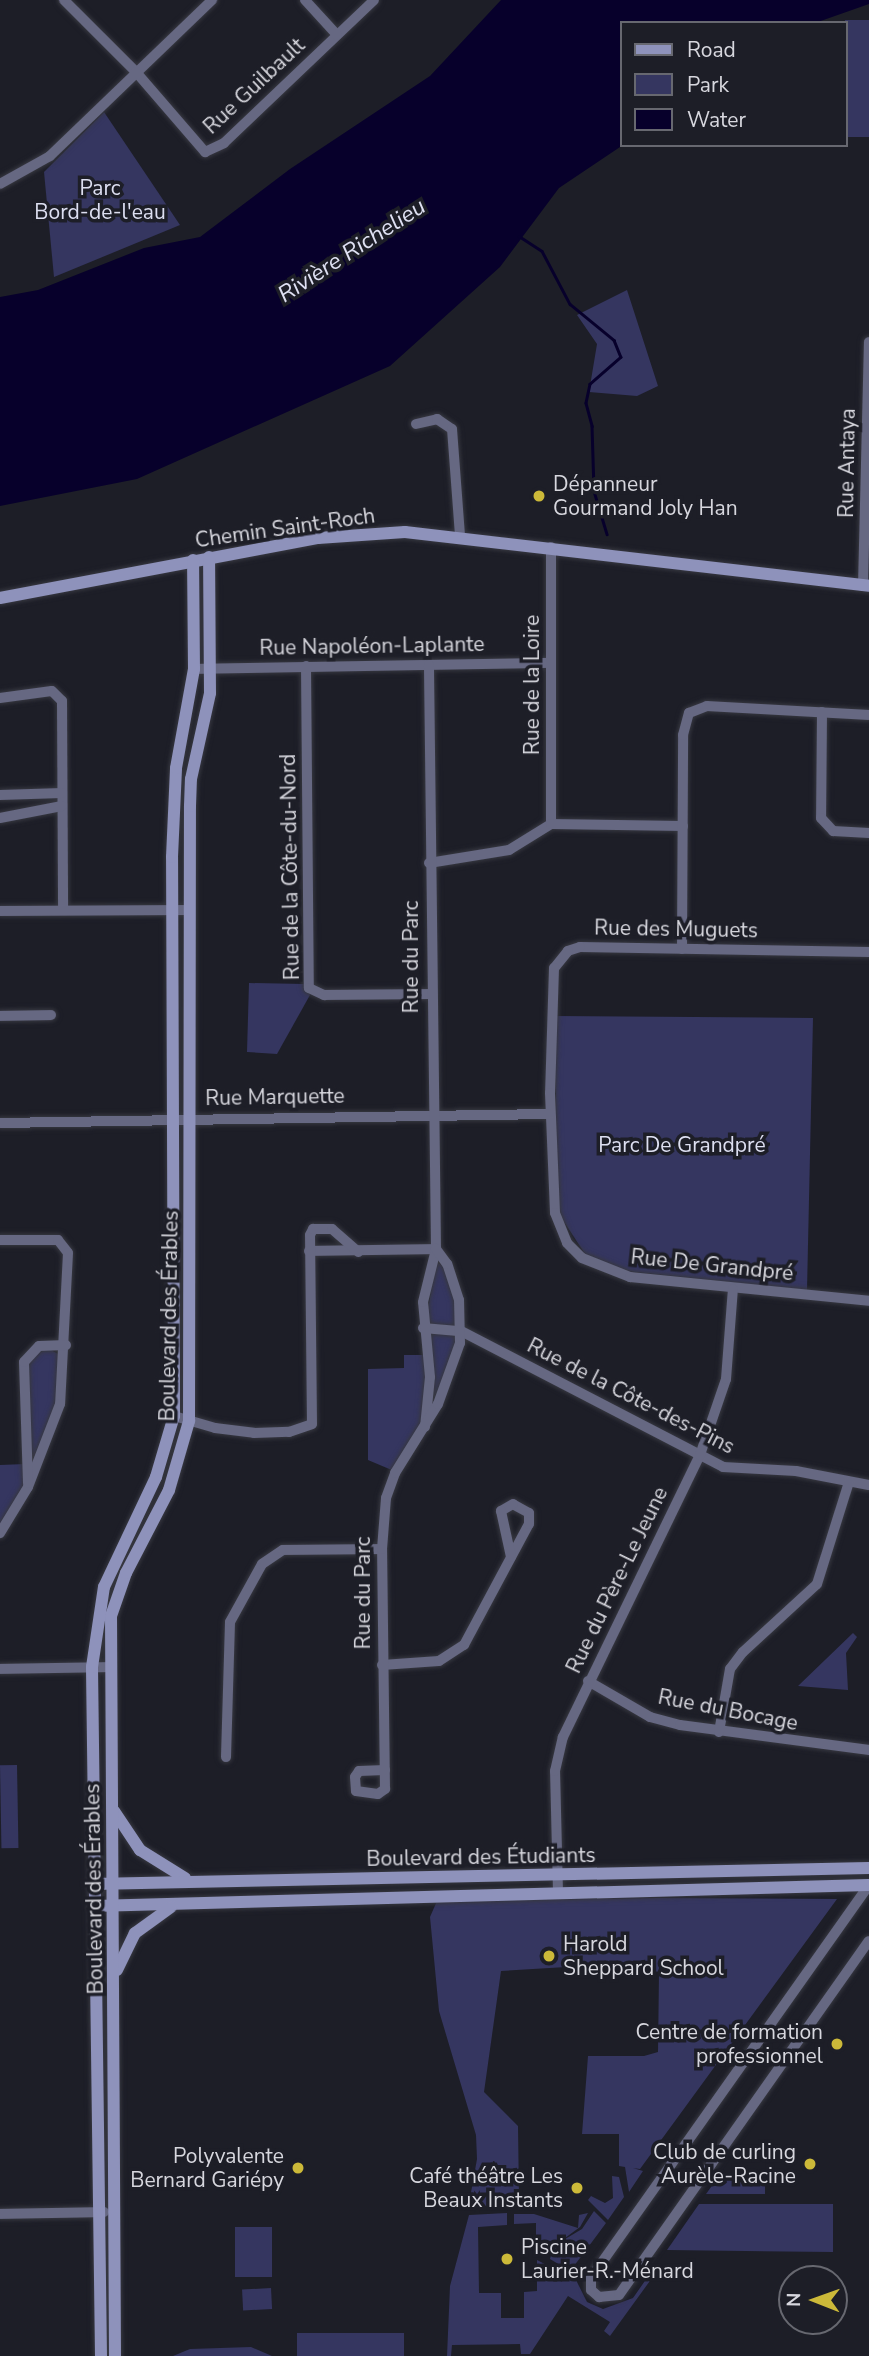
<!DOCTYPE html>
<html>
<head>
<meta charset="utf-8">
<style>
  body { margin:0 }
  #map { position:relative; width:869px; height:2356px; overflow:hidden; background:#1d1e27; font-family:"Nunito Sans",sans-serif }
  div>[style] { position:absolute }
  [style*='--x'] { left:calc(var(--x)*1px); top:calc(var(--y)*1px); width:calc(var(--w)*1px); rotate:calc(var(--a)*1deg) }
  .green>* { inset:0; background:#353660; transform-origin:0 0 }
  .water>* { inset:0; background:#07002b }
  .stream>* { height:2.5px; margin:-1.25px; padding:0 1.25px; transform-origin:1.25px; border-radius:1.25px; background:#07002b }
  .roads { filter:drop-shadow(0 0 2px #373841) drop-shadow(0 0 2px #373841) }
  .street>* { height:10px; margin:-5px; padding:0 5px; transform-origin:5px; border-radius:5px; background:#666882 }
  .secondary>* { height:12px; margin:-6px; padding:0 6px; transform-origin:6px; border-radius:6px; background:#8e92bb }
  .dots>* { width:19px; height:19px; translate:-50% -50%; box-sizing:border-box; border:4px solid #1d1e27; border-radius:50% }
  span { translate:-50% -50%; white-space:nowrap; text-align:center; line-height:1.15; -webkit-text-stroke:7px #1d1e27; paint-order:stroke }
  .street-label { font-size:21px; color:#d7d7de }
  .park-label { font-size:21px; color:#dddff1 }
  .poi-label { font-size:21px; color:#d7d7de }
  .left { translate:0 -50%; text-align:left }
  .right { translate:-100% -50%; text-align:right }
  .water-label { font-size:23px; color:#dfe1f3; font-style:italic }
  .legend { position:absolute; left:620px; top:21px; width:228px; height:126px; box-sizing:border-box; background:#1d1e27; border:2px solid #676870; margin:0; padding:9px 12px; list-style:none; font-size:21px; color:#d7d7de }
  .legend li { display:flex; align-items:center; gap:14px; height:35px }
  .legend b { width:35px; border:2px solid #676870 }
  .north { position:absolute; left:778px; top:2265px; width:70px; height:70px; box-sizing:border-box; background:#1d1e27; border:2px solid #676870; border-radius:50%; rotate:271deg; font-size:19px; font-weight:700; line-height:28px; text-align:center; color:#d7d7de }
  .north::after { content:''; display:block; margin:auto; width:24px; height:32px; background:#ccb939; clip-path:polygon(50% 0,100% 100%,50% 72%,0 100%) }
</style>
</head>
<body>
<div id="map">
  <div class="green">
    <i style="left:869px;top:20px;width:117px;height:24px;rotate:90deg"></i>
    <i style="clip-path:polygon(104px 112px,180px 225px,54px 277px,44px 172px)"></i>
    <i style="clip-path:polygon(627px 290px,658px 386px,637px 396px,589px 392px,597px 344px,577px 315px)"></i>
    <i style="clip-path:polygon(249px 983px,305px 984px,310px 995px,277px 1054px,247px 1052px)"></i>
    <i style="clip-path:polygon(555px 1016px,813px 1018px,807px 1290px,606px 1269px,587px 1257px,557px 1211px)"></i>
    <i style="clip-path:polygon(436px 1262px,444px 1266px,455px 1302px,457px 1331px,455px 1355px,429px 1416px,426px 1321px)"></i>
    <i style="clip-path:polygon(44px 1346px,65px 1358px,56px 1429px,42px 1462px,0 1531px,0 1465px,25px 1464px,24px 1369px)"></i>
    <i style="clip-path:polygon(404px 1355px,426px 1355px,423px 1427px,394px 1471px,368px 1460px,368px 1369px,404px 1368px)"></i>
    <i style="clip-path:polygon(853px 1633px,857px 1637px,846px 1653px,848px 1690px,798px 1686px)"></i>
    <i style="left:17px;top:1765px;width:83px;height:17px;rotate:89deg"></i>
    <i style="clip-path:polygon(658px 1898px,837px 1899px,640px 2169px,633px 2168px,643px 2171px,629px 2192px,625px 2167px,619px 2166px,619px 2134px,582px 2134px,588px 2056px,644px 2056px,658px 2052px,659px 1972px,616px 1964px,501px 1971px,484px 2092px,518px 2126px,519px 2197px,516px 2207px,468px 2209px,477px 2159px,476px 2135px,439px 2011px,430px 1917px,437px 1901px)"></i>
    <i style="clip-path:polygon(612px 2176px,619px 2177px,624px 2197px,608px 2220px,588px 2200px,591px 2196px,605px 2203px,613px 2198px)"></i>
    <i style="clip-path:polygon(716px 2180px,765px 2180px,765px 2194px,706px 2194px)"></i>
    <i style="clip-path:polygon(699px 2204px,833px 2204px,833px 2252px,667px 2250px)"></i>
    <i style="clip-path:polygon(594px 2211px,606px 2223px,589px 2246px,555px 2245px,582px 2229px)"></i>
    <i style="clip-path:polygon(507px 2213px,507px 2225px,478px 2227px,479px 2293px,501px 2293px,501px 2318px,524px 2318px,524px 2292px,537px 2291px,537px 2260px,576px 2280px,587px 2302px,603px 2309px,633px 2298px,656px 2265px,660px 2267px,610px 2336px,604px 2331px,610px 2322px,568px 2296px,530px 2354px,521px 2354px,520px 2344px,452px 2345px,451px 2356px,447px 2356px,450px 2286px,469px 2215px)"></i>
    <i style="clip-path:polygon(588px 2213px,580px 2227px,542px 2255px,536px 2255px,536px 2223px,514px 2224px,514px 2214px,534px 2214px,578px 2228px,579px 2215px)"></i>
    <i style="left:272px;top:2227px;width:50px;height:37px;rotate:90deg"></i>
    <i style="clip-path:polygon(553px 2248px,587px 2249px,570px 2271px,550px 2259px)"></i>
    <i style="left:271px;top:2288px;width:21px;height:29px;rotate:87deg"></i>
    <i style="left:404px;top:2333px;width:23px;height:107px;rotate:90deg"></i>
    <i style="clip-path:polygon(251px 2347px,272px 2356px,173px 2356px,190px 2349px)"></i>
  </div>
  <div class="water">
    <i style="clip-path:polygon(501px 0,869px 0,869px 4px,815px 23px,622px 23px,623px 145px,559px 188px,500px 267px,390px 366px,137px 479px,0 506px,0 297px,38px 290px,144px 248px,200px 237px,290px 169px,430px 76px)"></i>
  </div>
  <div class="stream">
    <i style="--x:519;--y:236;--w:27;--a:33"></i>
    <i style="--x:542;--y:251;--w:60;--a:62.2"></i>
    <i style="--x:570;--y:304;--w:57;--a:39.3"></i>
    <i style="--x:614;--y:340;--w:18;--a:68"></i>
    <i style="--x:621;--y:357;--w:41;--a:138.9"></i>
    <i style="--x:590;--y:384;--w:19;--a:102"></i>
    <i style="--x:586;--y:403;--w:24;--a:75"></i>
    <i style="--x:592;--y:426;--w:65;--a:88.2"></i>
    <i style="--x:594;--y:491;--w:45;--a:73.2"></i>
  </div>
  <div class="roads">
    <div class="street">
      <i style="--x:64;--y:0;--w:102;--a:45"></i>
      <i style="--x:136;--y:72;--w:106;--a:49.2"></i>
      <i style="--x:205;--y:152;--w:21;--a:-25"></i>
      <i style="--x:224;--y:143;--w:207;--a:-43.6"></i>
      <i style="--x:305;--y:0;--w:47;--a:47.6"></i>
      <i style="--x:0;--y:184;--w:57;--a:-29.2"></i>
      <i style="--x:50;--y:156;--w:225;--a:-43.9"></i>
      <i style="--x:416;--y:424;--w:22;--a:-13"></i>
      <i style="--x:437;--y:419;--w:18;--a:34"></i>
      <i style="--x:452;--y:429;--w:106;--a:85.7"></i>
      <i style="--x:863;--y:586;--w:244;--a:-88.6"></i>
      <i style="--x:306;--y:666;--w:322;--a:89.5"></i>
      <i style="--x:309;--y:988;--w:17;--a:25"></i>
      <i style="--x:324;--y:995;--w:106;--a:-0.5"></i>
      <i style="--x:194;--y:669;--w:357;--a:-1"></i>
      <i style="--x:0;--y:698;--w:52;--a:-7.7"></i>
      <i style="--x:52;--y:691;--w:14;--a:45"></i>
      <i style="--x:62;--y:701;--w:209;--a:89.7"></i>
      <i style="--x:822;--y:712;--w:106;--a:90.5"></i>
      <i style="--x:821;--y:818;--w:18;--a:47"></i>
      <i style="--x:833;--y:831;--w:36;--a:3"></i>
      <i style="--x:0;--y:795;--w:62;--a:-1.8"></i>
      <i style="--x:0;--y:818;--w:63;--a:-11"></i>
      <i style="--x:551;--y:824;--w:277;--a:-90"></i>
      <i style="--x:429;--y:863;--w:81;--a:-9.2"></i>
      <i style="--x:509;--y:850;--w:49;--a:-31.8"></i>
      <i style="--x:551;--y:824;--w:132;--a:0.9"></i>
      <i style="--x:0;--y:911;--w:189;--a:-0.3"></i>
      <i style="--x:682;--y:949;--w:214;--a:-89.7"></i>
      <i style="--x:683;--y:735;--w:23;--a:-75"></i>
      <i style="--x:689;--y:713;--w:19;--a:-21"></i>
      <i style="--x:707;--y:706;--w:162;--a:3.2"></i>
      <i style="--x:869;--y:952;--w:289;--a:-179"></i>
      <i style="--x:580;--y:947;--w:13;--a:162"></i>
      <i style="--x:568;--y:951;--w:22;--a:129"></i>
      <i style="--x:554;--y:968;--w:125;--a:91.8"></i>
      <i style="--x:550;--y:1093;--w:120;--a:87.6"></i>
      <i style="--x:555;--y:1213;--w:32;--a:68"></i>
      <i style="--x:567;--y:1243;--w:21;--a:45"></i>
      <i style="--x:582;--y:1258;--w:52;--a:21.6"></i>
      <i style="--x:630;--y:1277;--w:240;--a:5.7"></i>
      <i style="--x:0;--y:1016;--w:51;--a:-1.1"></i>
      <i style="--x:0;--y:1123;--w:550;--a:-0.94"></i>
      <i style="--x:0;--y:1240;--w:58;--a:0"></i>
      <i style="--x:58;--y:1240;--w:16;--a:52"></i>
      <i style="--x:68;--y:1253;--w:151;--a:93"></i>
      <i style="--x:60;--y:1404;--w:89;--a:111.1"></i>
      <i style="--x:28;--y:1487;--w:54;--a:121.3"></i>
      <i style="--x:309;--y:1251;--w:127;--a:-0.9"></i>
      <i style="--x:423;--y:1328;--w:38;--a:5"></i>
      <i style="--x:461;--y:1331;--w:295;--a:27.4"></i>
      <i style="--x:723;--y:1467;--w:73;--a:3.1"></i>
      <i style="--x:796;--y:1471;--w:74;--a:10.9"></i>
      <i style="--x:174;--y:1416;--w:43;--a:16.3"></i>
      <i style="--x:215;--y:1428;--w:39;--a:7"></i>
      <i style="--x:254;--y:1433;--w:35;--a:-2"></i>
      <i style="--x:289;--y:1432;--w:24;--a:-19"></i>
      <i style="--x:312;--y:1424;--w:189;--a:-90.6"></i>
      <i style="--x:310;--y:1235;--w:7;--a:-63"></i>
      <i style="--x:313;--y:1229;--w:19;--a:0"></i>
      <i style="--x:332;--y:1229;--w:35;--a:41"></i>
      <i style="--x:425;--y:1427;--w:50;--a:-84.3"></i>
      <i style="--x:430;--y:1377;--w:75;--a:-95.3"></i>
      <i style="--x:423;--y:1302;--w:55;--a:-76.2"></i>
      <i style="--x:436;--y:1249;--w:584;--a:-90.69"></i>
      <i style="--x:28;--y:1483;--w:121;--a:-91.9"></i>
      <i style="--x:24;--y:1362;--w:22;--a:-47"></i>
      <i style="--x:39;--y:1346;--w:27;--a:-2"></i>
      <i style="--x:382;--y:1665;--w:57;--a:-4"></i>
      <i style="--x:439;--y:1661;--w:30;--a:-33"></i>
      <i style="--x:464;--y:1645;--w:137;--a:-61.8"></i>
      <i style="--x:529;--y:1524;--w:11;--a:-90"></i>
      <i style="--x:529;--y:1513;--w:18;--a:-151"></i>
      <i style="--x:513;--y:1504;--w:14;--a:150"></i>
      <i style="--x:501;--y:1511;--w:47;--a:77.7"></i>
      <i style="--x:0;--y:1669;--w:110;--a:-1"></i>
      <i style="--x:588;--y:1681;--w:72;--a:30.1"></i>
      <i style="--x:650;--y:1717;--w:31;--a:15"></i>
      <i style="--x:680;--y:1725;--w:191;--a:7.5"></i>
      <i style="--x:719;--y:1732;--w:64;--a:-80.1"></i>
      <i style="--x:730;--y:1669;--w:21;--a:-53"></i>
      <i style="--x:743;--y:1652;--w:100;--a:-42.6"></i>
      <i style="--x:817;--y:1584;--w:107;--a:-72.6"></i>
      <i style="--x:226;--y:1757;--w:135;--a:-88.3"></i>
      <i style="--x:230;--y:1622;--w:66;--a:-61.1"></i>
      <i style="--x:262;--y:1564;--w:25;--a:-34"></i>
      <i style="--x:283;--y:1550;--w:99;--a:-0.6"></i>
      <i style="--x:385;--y:1770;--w:26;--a:178"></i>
      <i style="--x:359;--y:1771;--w:7;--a:124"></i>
      <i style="--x:355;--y:1777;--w:14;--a:86"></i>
      <i style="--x:356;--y:1791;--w:22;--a:8"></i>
      <i style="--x:378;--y:1794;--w:9;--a:-36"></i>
      <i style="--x:385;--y:1789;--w:240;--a:-90.7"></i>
      <i style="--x:382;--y:1549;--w:51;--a:-85.5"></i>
      <i style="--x:386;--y:1498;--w:27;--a:-70"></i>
      <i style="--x:395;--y:1473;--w:81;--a:-58.1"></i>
      <i style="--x:438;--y:1404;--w:65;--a:-70.2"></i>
      <i style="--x:460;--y:1343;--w:43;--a:-91.3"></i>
      <i style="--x:459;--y:1300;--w:38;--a:-108"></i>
      <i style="--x:447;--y:1264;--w:19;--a:-126"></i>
      <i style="--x:869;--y:1885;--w:481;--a:125.3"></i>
      <i style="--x:591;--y:2278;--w:12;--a:90"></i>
      <i style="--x:591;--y:2290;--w:11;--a:41"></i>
      <i style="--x:599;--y:2297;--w:20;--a:-6"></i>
      <i style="--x:619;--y:2295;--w:433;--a:-54.8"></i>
      <i style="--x:558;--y:1892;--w:121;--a:-91.4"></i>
      <i style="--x:555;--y:1771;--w:35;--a:-77"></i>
      <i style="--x:563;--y:1737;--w:314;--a:-64.1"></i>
      <i style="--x:700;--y:1455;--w:80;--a:-71.1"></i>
      <i style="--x:726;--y:1379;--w:90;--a:-85.6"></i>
      <i style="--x:0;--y:2214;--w:104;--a:-1.1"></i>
    </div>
    <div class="secondary">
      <i style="--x:0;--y:598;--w:324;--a:-10.7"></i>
      <i style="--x:318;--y:538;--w:87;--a:-3.9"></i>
      <i style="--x:405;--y:532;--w:467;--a:6.6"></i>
      <i style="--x:114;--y:1811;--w:47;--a:56.3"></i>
      <i style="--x:140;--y:1850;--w:53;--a:31.9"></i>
      <i style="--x:93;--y:1884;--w:776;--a:-1.18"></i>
      <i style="--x:94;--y:1906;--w:775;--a:-1.55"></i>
      <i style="--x:117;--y:1970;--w:41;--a:-64.1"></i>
      <i style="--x:135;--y:1933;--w:44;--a:-35.8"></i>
      <i style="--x:101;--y:2356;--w:689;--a:-90.75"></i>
      <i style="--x:92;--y:1667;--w:81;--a:-81.5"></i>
      <i style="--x:104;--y:1587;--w:122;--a:-64.7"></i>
      <i style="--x:156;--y:1477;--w:64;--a:-73.6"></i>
      <i style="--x:174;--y:1416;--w:559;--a:-90.2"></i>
      <i style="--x:172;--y:857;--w:89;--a:-87.4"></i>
      <i style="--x:176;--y:768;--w:101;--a:-79.7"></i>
      <i style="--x:194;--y:669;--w:109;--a:-90.5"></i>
      <i style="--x:115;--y:2356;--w:740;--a:-90.31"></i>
      <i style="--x:111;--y:1616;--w:46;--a:-70.8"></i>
      <i style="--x:126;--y:1573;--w:93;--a:-62.6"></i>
      <i style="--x:169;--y:1490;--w:72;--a:-73.8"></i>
      <i style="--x:189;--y:1421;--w:615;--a:-89.91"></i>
      <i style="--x:190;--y:806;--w:27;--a:-88"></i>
      <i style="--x:191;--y:779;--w:88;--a:-77.5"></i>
      <i style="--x:210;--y:693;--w:136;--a:-90.4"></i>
    </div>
  </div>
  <div class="dots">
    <i style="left:539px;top:496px;background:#ccb939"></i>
    <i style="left:549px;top:1956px;background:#ccb939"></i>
    <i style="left:837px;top:2044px;background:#ccb939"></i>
    <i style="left:810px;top:2164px;background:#ccb939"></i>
    <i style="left:298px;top:2168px;background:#ccb939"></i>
    <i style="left:577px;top:2188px;background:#ccb939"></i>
    <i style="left:507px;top:2259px;background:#ccb939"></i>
  </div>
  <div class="street-label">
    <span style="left:254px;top:86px;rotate:-43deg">Rue Guilbault</span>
    <span style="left:847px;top:463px;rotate:-89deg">Rue Antaya</span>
    <span style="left:285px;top:528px;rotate:-8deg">Chemin Saint-Roch</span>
    <span style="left:372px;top:646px;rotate:-1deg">Rue Napoléon-Laplante</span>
    <span style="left:532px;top:685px;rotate:-90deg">Rue de la Loire</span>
    <span style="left:290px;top:867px;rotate:-91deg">Rue de la Côte-du-Nord</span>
    <span style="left:676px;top:929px;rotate:1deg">Rue des Muguets</span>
    <span style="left:411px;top:957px;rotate:-90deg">Rue du Parc</span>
    <span style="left:275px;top:1097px;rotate:-1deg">Rue Marquette</span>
    <span style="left:712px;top:1265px;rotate:6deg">Rue De Grandpré</span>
    <span style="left:169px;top:1316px;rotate:-89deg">Boulevard des Érables</span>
    <span style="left:631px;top:1396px;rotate:27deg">Rue de la Côte-des-Pins</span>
    <span style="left:617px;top:1580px;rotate:-64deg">Rue du Père-Le Jeune</span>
    <span style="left:363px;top:1593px;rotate:-90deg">Rue du Parc</span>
    <span style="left:728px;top:1710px;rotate:11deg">Rue du Bocage</span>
    <span style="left:481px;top:1857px;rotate:-1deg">Boulevard des Étudiants</span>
    <span style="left:94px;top:1889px;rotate:-91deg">Boulevard des Érables</span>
  </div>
  <div class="park-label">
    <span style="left:100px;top:200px">Parc<br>Bord-de-l'eau</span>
    <span style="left:682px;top:1145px">Parc De Grandpré</span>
  </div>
  <div class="poi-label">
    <span class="left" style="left:553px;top:496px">Dépanneur<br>Gourmand Joly Han</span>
    <span class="left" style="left:563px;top:1956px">Harold<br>Sheppard School</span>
    <span class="right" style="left:823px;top:2044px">Centre de formation<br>professionnel</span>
    <span class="right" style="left:796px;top:2164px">Club de curling<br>Aurèle-Racine</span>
    <span class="right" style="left:284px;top:2168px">Polyvalente<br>Bernard Gariépy</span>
    <span class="right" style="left:563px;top:2188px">Café théâtre Les<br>Beaux Instants</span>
    <span class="left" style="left:521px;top:2259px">Piscine<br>Laurier-R.-Ménard</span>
  </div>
  <div class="water-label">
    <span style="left:352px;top:251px;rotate:-33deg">Rivière Richelieu</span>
  </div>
  <ul class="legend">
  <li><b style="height:9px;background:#8e92bb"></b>Road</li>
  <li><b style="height:19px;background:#353660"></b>Park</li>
  <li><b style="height:19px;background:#07002b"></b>Water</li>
  </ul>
  <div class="north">N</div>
</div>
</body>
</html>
